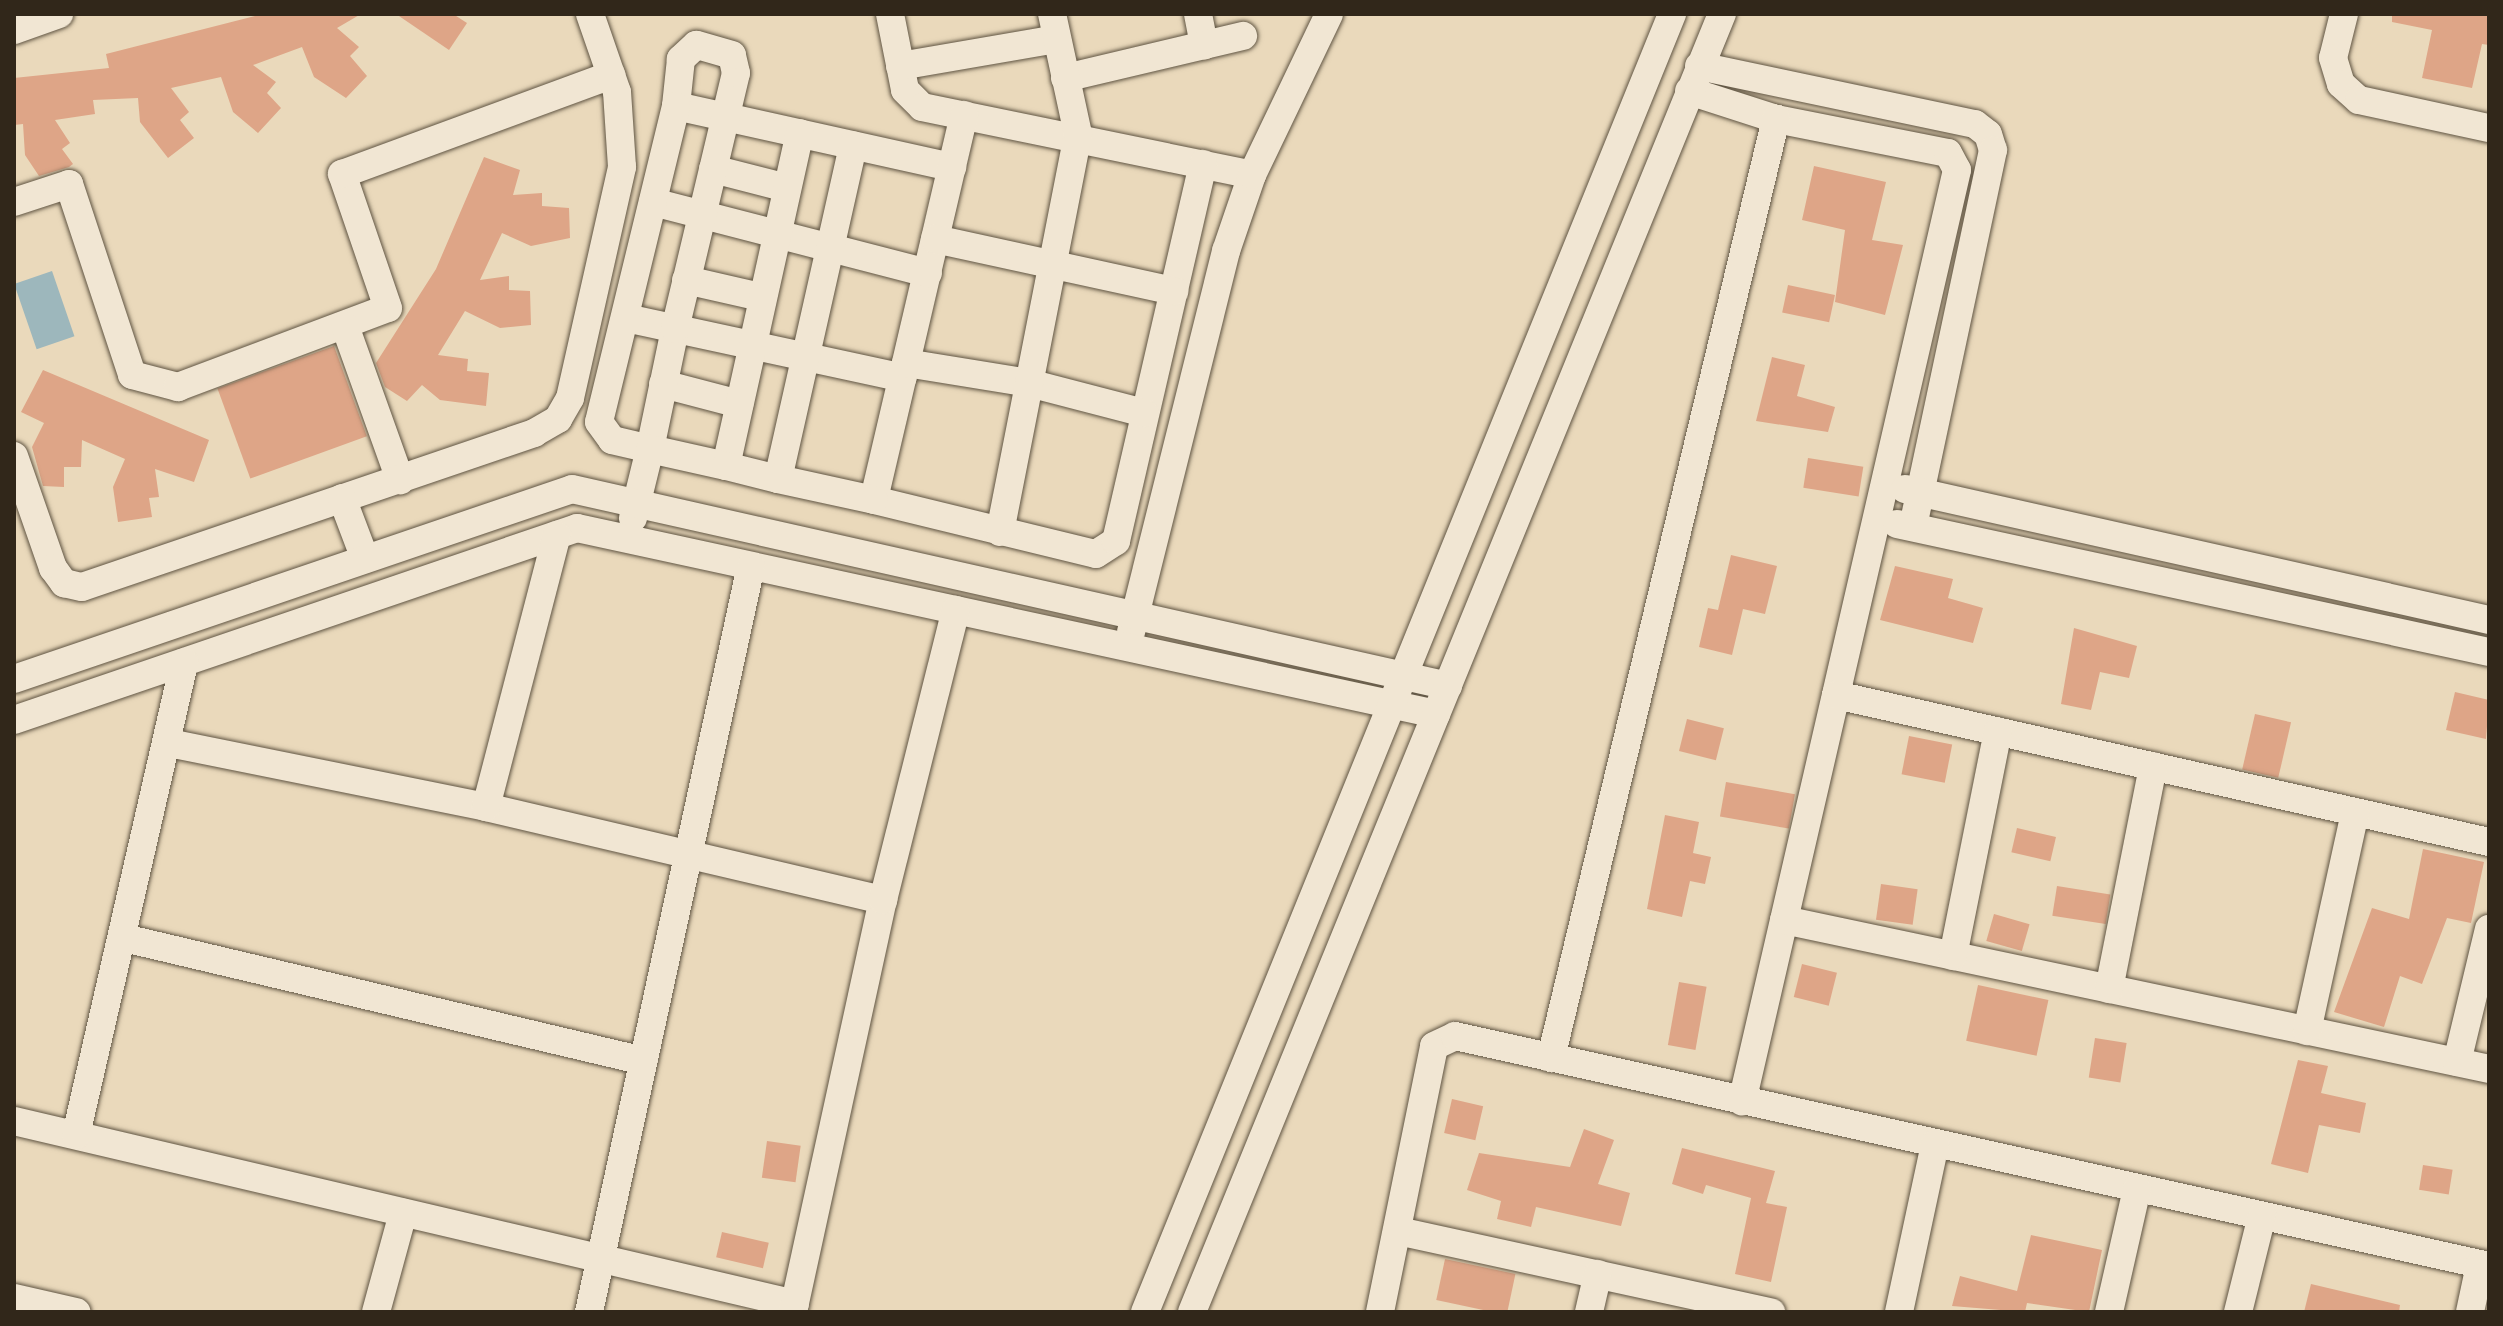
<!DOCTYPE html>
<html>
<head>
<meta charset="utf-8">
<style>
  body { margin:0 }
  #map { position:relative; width:2503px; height:1326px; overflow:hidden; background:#ead9bb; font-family:"Libre Caslon Text",serif }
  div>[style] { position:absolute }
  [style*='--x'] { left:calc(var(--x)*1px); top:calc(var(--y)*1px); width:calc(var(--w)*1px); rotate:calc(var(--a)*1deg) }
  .water>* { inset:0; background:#9db7bc; transform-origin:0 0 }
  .building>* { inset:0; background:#dea587; transform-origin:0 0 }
  .roads { filter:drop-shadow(0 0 2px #5f5442) drop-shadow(0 0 2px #5f5442) }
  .minor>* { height:28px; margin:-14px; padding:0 14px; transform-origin:14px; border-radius:14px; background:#f1e6d3 }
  span { translate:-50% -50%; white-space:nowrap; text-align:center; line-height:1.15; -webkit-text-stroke:8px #f1e6d3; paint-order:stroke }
  .frame { position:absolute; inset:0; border:16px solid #31271a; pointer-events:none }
</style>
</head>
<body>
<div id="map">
  <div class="water">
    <i style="left:52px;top:271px;width:69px;height:40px;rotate:71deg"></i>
  </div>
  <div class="building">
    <i style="clip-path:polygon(263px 14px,361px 14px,337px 28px,359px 47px,350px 56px,367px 76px,346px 98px,314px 77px,302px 47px,253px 65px,276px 82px,267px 93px,281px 108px,258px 133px,233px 112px,221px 77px,171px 88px,189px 112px,180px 120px,194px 138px,168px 158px,140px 122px,138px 98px,93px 100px,95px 114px,55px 120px,70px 143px,62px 149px,73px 164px,69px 167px,39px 176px,25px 155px,23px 124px,14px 125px,14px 78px,109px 68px,106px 54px)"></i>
    <i style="clip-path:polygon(396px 14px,453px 14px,467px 23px,449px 50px)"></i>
    <i style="clip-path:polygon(2392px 14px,2489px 14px,2489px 45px,2482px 44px,2472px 88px,2422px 78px,2432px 30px,2392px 22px)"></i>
    <i style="clip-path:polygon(484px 157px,520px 170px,513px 195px,542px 193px,542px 206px,569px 208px,570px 238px,531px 246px,502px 233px,480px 280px,509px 276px,509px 290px,530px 291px,531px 325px,500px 328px,465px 311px,438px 355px,468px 359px,467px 371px,489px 373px,486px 406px,440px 400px,422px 385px,407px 401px,385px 387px,376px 363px,436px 269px)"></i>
    <i style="clip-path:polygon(1814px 166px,1886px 182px,1872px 240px,1903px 245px,1885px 315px,1835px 302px,1845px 230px,1802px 220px)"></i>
    <i style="left:1788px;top:285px;width:48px;height:28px;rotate:12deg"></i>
    <i style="left:334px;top:346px;width:96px;height:124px;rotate:70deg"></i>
    <i style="clip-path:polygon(1772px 357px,1805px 365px,1797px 396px,1835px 407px,1828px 432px,1756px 421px)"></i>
    <i style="clip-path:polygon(43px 370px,209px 440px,194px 482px,155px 469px,159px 497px,149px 498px,152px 517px,118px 522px,113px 487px,125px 459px,82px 440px,81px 467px,64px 467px,64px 487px,43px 486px,32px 447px,44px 423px,21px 412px)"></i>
    <i style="left:1808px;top:458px;width:56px;height:30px;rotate:9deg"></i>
    <i style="clip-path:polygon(1731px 555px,1777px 566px,1765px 614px,1743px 609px,1732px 655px,1699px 647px,1708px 608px,1718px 610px)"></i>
    <i style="clip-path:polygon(1895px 566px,1953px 579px,1948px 598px,1983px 608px,1973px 643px,1880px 620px)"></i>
    <i style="clip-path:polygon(2074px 628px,2137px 646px,2129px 678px,2100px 672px,2091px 710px,2061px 704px)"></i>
    <i style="clip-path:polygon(2455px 692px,2489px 700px,2486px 739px,2446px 730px)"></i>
    <i style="left:2255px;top:714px;width:37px;height:57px;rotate:13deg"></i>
    <i style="left:1687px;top:719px;width:38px;height:33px;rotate:14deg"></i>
    <i style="left:1909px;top:736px;width:44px;height:39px;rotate:11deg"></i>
    <i style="left:1726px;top:782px;width:70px;height:35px;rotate:10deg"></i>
    <i style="clip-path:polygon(1665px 815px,1699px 822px,1693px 853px,1711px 857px,1705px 884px,1690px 881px,1682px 917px,1647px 909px)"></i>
    <i style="left:2017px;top:828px;width:40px;height:25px;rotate:13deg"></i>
    <i style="clip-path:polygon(2423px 849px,2484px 862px,2471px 923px,2447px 918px,2422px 984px,2400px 976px,2384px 1027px,2334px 1012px,2372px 908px,2409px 919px)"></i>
    <i style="left:1881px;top:884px;width:37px;height:36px;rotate:8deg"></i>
    <i style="left:2057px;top:886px;width:54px;height:30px;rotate:9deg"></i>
    <i style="left:1994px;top:914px;width:37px;height:28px;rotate:16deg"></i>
    <i style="left:1802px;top:964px;width:36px;height:34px;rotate:14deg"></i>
    <i style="left:1679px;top:982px;width:28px;height:64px;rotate:10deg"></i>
    <i style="left:1978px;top:985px;width:72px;height:57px;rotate:12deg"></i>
    <i style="left:2095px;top:1038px;width:32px;height:40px;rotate:9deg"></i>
    <i style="clip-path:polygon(2298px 1060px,2328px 1066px,2321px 1093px,2366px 1103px,2360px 1133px,2319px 1125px,2308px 1173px,2271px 1164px)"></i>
    <i style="left:1452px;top:1099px;width:32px;height:35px;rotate:13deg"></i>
    <i style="clip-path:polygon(1584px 1129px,1614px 1140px,1598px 1184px,1630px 1193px,1621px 1226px,1536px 1207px,1531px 1227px,1497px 1219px,1501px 1201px,1467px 1190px,1479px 1153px,1570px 1167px)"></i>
    <i style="left:767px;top:1141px;width:34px;height:37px;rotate:8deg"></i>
    <i style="clip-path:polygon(1682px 1148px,1775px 1171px,1766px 1203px,1787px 1207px,1771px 1282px,1735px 1274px,1751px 1198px,1706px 1185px,1703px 1194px,1672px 1184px)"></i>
    <i style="left:2423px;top:1165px;width:30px;height:25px;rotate:9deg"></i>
    <i style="left:722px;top:1232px;width:48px;height:26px;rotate:13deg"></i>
    <i style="clip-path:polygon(2031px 1235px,2102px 1250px,2089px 1312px,2027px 1303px,2025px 1312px,1952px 1306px,1960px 1276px,2017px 1291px)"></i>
    <i style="left:1445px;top:1259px;width:72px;height:42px;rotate:12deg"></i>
    <i style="clip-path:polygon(2311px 1284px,2400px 1305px,2399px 1312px,2304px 1312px)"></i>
  </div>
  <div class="roads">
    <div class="minor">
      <i style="--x:890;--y:14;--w:77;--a:78.8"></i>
      <i style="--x:905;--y:90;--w:24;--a:45"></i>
      <i style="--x:922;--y:107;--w:337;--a:11.6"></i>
      <i style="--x:1198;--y:14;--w:32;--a:79"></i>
      <i style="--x:2344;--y:14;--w:45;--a:104"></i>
      <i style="--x:2333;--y:58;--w:27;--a:73"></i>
      <i style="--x:2341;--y:84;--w:24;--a:42"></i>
      <i style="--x:2359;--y:100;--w:133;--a:12.2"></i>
      <i style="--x:14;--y:30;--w:48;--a:-19.6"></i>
      <i style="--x:900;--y:66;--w:159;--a:-9.8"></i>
      <i style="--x:1699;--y:66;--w:282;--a:11.9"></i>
      <i style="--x:1975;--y:124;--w:16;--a:38"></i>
      <i style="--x:1988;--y:134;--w:17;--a:73"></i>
      <i style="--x:1993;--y:150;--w:385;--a:102"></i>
      <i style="--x:1065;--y:78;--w:183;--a:-13.3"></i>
      <i style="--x:1689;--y:91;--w:91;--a:17.8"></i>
      <i style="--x:1776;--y:119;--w:175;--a:11.2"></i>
      <i style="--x:1948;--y:153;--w:19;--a:62"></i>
      <i style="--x:1957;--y:170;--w:956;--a:102.99"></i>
      <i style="--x:676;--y:106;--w:283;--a:12.5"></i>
      <i style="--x:964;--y:115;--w:395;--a:103.2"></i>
      <i style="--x:874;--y:500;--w:228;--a:13.7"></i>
      <i style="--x:1096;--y:554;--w:24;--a:-33"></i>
      <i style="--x:1116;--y:541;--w:387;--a:-77"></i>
      <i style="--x:713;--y:169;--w:76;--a:14.4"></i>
      <i style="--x:14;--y:202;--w:58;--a:-18.1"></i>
      <i style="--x:69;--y:184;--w:201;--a:71.7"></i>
      <i style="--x:132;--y:375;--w:48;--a:14.6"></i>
      <i style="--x:178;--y:387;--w:224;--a:-20.6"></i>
      <i style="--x:388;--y:308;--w:142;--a:-108.9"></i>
      <i style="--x:342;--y:174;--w:287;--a:-20.2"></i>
      <i style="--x:653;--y:202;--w:284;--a:14.5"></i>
      <i style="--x:935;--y:239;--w:245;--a:12.3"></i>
      <i style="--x:686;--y:280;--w:77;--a:12.8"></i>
      <i style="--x:626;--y:318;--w:283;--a:12.2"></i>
      <i style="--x:345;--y:326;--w:164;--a:70.3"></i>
      <i style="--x:906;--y:363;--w:125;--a:9.2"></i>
      <i style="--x:1029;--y:383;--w:119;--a:14.6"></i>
      <i style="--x:663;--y:384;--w:79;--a:14.7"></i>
      <i style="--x:14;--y:456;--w:119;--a:70.8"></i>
      <i style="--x:53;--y:568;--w:19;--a:54"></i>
      <i style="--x:64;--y:583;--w:18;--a:13"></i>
      <i style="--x:82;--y:587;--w:478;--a:-18.8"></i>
      <i style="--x:534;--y:433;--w:28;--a:-30"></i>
      <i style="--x:558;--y:419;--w:24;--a:-60"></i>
      <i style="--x:570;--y:398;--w:237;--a:-77.3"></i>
      <i style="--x:622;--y:167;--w:75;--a:-93.8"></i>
      <i style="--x:617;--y:92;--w:83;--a:-109.1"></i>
      <i style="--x:726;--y:466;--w:341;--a:-77.5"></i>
      <i style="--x:778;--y:479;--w:342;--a:-77.3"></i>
      <i style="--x:1905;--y:489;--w:599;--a:12.64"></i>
      <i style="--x:342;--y:498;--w:65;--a:69.3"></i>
      <i style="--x:633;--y:518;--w:71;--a:-76.2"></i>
      <i style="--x:650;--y:449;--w:123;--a:-78.2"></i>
      <i style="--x:675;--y:329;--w:263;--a:-76.6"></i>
      <i style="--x:736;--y:73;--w:18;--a:-103"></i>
      <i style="--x:732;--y:55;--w:37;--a:-164"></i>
      <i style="--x:696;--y:45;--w:21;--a:137"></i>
      <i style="--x:681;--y:59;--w:47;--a:96.1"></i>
      <i style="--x:676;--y:106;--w:325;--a:103.7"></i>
      <i style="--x:599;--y:422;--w:22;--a:54"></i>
      <i style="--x:612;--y:440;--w:39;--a:13"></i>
      <i style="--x:650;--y:449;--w:78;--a:12.6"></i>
      <i style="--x:726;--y:466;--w:54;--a:14"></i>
      <i style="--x:778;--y:479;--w:98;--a:12.3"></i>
      <i style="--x:1897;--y:524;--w:606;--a:12.2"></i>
      <i style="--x:1000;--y:532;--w:406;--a:-78.9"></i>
      <i style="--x:1078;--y:134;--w:123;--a:-102.2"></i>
      <i style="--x:1131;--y:632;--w:393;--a:-76"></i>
      <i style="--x:1226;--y:251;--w:80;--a:-71.1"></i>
      <i style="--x:1252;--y:175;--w:178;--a:-64.4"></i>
      <i style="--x:14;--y:679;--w:589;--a:-18.8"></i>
      <i style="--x:572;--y:489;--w:898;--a:12.67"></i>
      <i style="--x:1836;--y:695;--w:669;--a:12.69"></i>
      <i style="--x:14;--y:720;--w:595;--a:-18.83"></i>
      <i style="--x:577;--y:528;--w:879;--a:12.22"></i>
      <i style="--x:169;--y:743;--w:323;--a:11.4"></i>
      <i style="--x:486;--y:807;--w:408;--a:13.2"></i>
      <i style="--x:486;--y:807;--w:281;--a:-75.4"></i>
      <i style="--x:1784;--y:920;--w:721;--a:11.93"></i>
      <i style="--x:124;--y:938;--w:534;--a:13.31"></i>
      <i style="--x:1953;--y:956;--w:229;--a:-78.7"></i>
      <i style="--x:2109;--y:989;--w:227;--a:-78.8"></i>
      <i style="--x:2307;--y:1031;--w:224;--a:-77.6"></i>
      <i style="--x:1551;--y:1058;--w:966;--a:-76.53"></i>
      <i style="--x:2457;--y:1062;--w:137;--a:-76.5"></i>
      <i style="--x:14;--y:1121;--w:802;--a:13.19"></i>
      <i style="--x:76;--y:1135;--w:485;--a:-77.1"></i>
      <i style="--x:1398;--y:1231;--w:382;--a:12.3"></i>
      <i style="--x:14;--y:1298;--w:64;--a:12.7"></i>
      <i style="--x:376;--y:1312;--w:103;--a:-74.7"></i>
      <i style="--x:589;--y:1312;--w:763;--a:-77.75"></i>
      <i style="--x:793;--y:1312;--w:422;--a:-77.7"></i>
      <i style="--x:883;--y:900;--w:299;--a:-75.9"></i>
      <i style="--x:1145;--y:1312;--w:1401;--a:-67.9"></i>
      <i style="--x:1192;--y:1312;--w:1402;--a:-67.79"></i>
      <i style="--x:1380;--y:1312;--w:271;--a:-78.5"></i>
      <i style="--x:1434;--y:1046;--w:23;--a:-25"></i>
      <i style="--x:1455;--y:1036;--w:1059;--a:12.54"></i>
      <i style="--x:1589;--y:1312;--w:39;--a:-77"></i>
      <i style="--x:1899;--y:1312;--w:172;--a:-77.9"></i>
      <i style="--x:2109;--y:1312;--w:126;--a:-77.2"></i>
      <i style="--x:2238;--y:1312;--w:99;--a:-76"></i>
      <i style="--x:2470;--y:1312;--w:48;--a:-78"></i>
    </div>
  </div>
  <div class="frame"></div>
</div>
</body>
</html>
